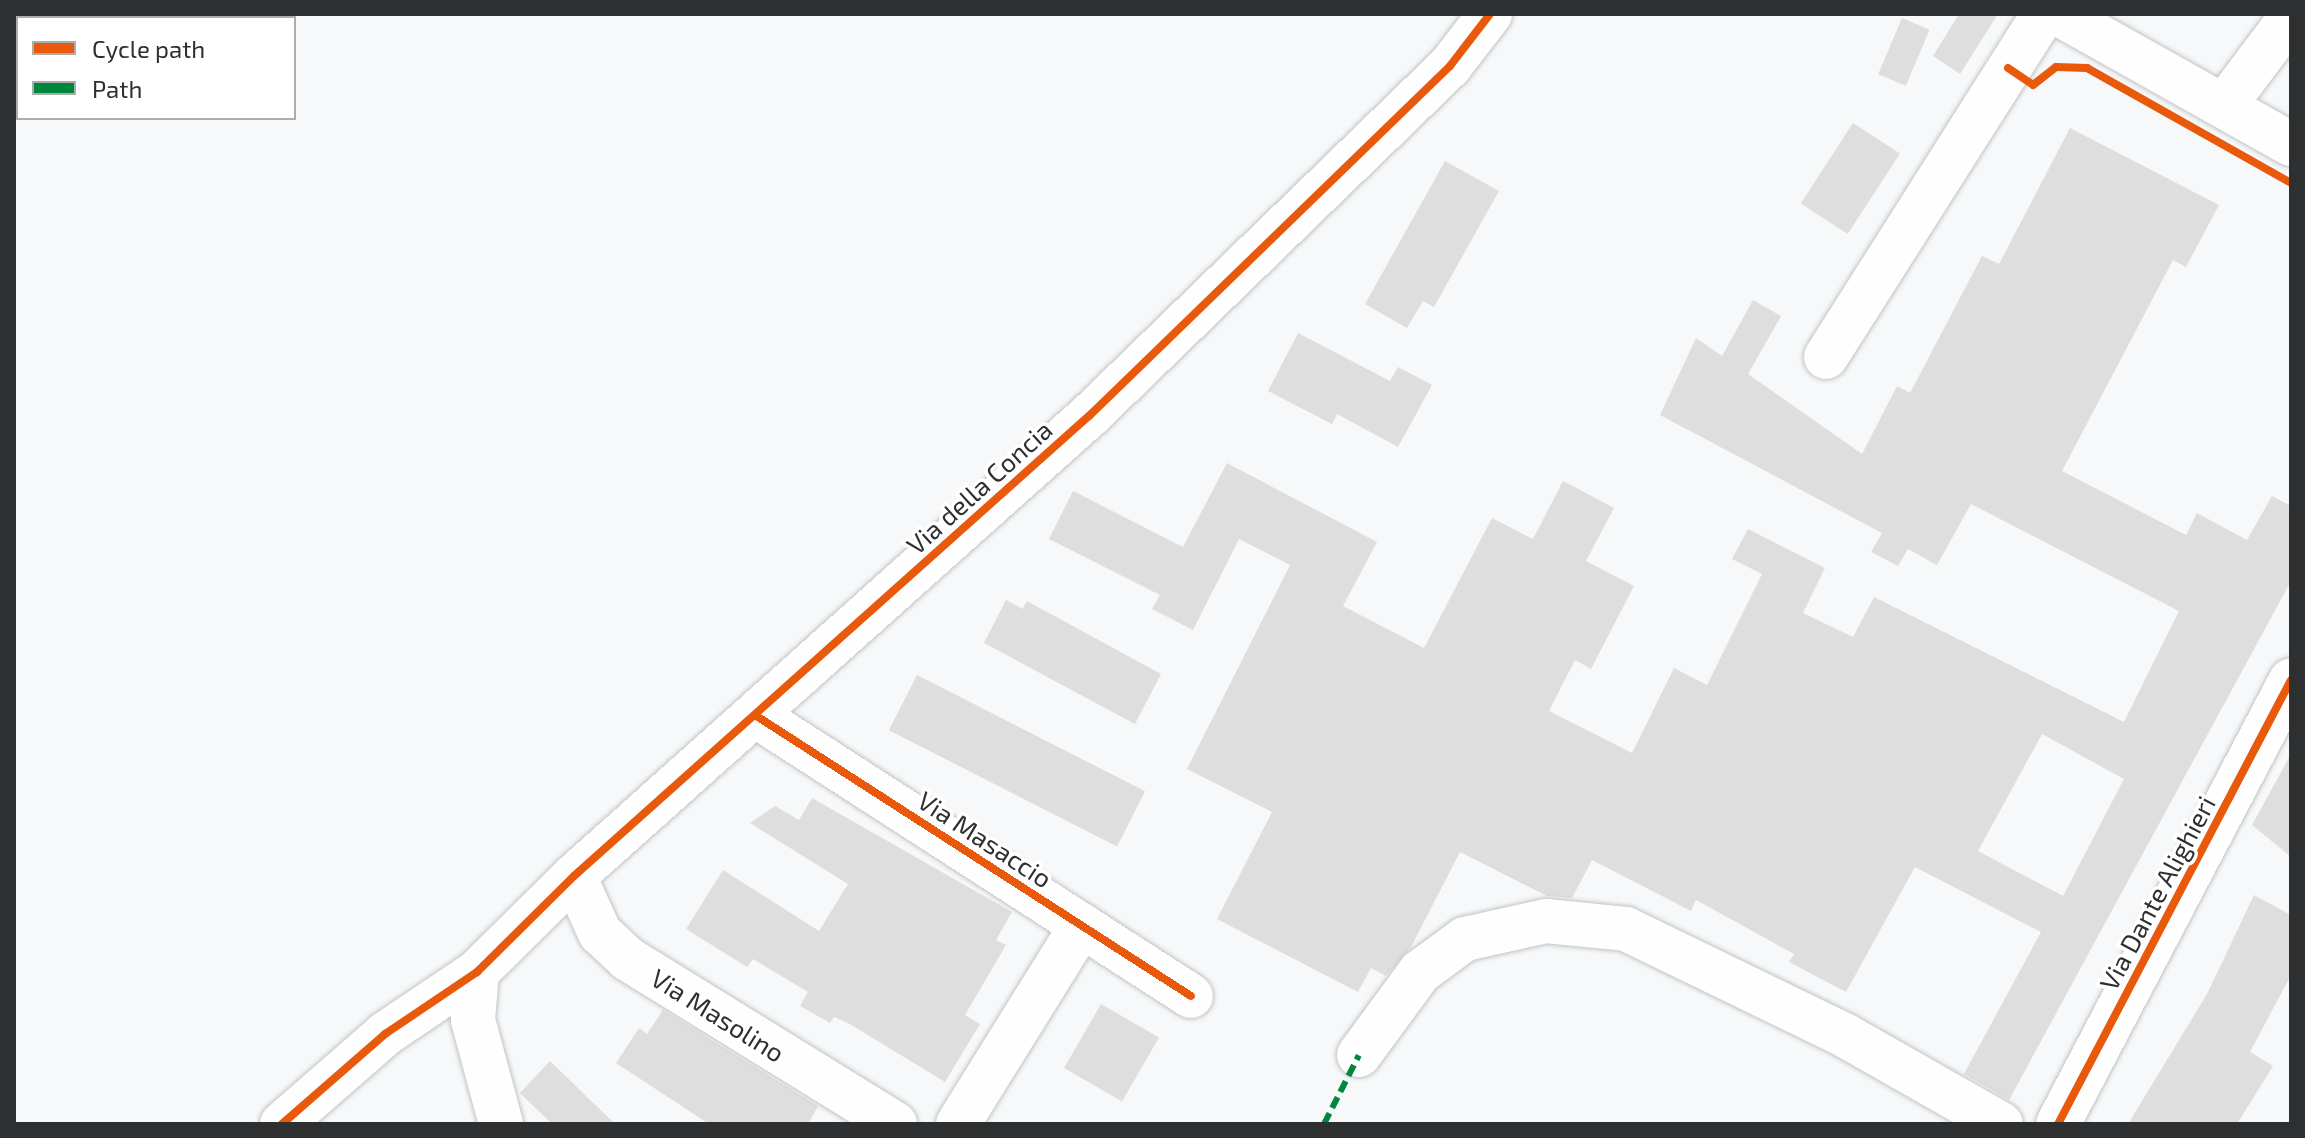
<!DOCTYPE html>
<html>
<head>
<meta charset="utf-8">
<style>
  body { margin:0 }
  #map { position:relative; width:2305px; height:1138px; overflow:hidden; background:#f6f8f9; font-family:"Exo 2",sans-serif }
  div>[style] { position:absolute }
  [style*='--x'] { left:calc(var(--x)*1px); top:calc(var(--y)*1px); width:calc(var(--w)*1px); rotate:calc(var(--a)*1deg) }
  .building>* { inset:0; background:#dedede; transform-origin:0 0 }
  .roads { filter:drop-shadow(0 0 2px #c2c4c5) drop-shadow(0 0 2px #c2c4c5) }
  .minor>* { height:44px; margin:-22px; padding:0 22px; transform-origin:22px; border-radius:22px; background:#fefefe }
  .quiet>* { height:6px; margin-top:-3px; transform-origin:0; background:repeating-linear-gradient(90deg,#00873e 0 12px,transparent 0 18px) }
  .cycleway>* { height:8px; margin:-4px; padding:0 4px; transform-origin:4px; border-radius:4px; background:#e8590c }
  span { translate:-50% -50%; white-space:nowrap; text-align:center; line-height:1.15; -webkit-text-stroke:7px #fff; paint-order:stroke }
  .street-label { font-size:26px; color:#2e2f30 }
  .frame { position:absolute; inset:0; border:16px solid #2e2f30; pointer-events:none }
  .legend { position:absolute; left:16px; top:16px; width:280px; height:104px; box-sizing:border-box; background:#fff; border:2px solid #abacac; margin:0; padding:10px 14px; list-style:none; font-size:24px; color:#2e2f30 }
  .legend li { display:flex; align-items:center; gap:16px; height:40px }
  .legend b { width:40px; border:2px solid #abacac }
</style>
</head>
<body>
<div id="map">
  <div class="building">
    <i style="clip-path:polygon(1959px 14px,1998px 14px,1960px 74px,1933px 56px)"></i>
    <i style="left:1902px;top:18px;width:30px;height:61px;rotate:23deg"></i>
    <i style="left:1853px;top:123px;width:56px;height:96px;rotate:33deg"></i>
    <i style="clip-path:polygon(evenodd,2070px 128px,2219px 205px,2186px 267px,2173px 260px,2062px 471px,2186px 535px,2197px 513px,2247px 540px,2272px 496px,2291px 506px,2291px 581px,2009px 1100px,1964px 1074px,2041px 932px,1915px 867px,1846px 992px,1789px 962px,1794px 954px,1696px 900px,1691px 911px,1592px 860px,1572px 898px,1547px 896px,1460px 852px,1411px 947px,1386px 976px,1371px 968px,1358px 992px,1217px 919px,1272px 812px,1187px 769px,1290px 565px,1239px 539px,1193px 630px,1152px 609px,1160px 595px,1049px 539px,1073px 491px,1183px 547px,1227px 463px,1377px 542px,1343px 606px,1424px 648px,1492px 518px,1533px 539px,1563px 481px,1614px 508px,1586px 561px,1634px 586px,1591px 669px,1575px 660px,1549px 711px,1632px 753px,1674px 668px,1707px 685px,1762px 574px,1732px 559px,1748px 529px,1825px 568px,1803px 613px,1853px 637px,1874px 597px,2124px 722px,2179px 611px,1971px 504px,1937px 565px,1908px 549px,1898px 566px,1871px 552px,1882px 533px,1660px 415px,1696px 338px,1722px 356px,1753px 300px,1781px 316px,1748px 374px,1862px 454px,1897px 386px,1910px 393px,1982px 256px,1999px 264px,2070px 128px,2042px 734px,2124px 779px,2063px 896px,1978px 851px,2042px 734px)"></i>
    <i style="clip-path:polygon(1445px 161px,1499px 191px,1434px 307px,1423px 301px,1407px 328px,1365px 304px)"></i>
    <i style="clip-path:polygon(1298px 333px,1390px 381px,1398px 367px,1432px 385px,1398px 447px,1337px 414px,1332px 424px,1268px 391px)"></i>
    <i style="clip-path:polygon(1006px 600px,1023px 609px,1027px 601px,1161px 674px,1135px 724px,984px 643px)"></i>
    <i style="left:917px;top:675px;width:256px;height:62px;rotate:27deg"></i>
    <i style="clip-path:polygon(2291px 754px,2291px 857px,2252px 825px)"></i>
    <i style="clip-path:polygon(812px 798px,1012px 912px,996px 940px,1006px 945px,965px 1015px,980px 1024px,945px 1082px,848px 1023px,834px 1017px,830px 1023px,800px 1006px,808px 992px,753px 959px,747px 967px,686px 929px,723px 870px,819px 931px,848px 884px,750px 823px,775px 806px,799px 820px)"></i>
    <i style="clip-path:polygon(2254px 895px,2291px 915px,2291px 975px,2250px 1052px,2273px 1066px,2237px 1124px,2128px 1124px,2207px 994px)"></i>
    <i style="left:1101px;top:1004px;width:67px;height:74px;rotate:30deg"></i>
    <i style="clip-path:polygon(663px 1010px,818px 1106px,808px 1124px,709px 1124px,616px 1063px,639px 1028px,647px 1034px)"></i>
    <i style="clip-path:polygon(550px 1061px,615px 1124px,552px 1124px,520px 1093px)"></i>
  </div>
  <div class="roads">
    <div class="minor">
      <i style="--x:2059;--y:14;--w:266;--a:29.3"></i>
      <i style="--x:2224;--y:106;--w:111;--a:-53"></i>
      <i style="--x:1826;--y:357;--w:406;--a:-57.6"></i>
      <i style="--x:758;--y:717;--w:515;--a:32.8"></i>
      <i style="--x:574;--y:876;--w:63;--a:65.5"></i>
      <i style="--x:600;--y:933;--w:38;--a:43"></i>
      <i style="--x:628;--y:959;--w:314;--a:31.7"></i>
      <i style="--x:477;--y:972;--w:48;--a:94.8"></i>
      <i style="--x:473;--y:1020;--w:108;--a:74.9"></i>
      <i style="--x:1359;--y:1055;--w:103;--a:-53.7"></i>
      <i style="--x:1420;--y:972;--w:56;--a:-36.3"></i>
      <i style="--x:1465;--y:939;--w:83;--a:-12.5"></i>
      <i style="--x:1546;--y:921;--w:80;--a:5.7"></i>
      <i style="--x:1626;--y:929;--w:245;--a:25.9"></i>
      <i style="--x:1846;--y:1036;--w:178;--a:29.6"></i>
      <i style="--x:282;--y:1124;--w:137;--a:-41.1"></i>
      <i style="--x:385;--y:1034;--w:111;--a:-34"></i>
      <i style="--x:477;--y:972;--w:136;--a:-44.7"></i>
      <i style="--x:574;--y:876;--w:692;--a:-41.78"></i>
      <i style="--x:1090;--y:415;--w:501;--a:-44.11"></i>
      <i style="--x:1450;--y:66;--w:66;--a:-52.4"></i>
      <i style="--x:958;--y:1124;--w:234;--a:-58.1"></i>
      <i style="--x:2058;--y:1124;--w:501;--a:-62.31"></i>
    </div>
  </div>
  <div class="quiet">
    <i style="--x:1324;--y:1124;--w:77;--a:-63.1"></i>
  </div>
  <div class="cycleway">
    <i style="--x:2008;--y:68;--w:30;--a:34"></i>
    <i style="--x:2033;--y:85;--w:29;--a:-38"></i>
    <i style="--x:2056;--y:67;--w:31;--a:2"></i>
    <i style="--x:2087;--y:68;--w:234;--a:29.4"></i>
    <i style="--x:758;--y:717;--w:515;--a:32.8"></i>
    <i style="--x:282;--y:1124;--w:137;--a:-41.1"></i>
    <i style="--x:385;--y:1034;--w:111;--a:-34"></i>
    <i style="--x:477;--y:972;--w:136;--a:-44.7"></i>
    <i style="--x:574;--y:876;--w:692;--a:-41.78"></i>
    <i style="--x:1090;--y:415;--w:501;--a:-44.11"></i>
    <i style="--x:1450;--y:66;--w:66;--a:-52.4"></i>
    <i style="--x:2058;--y:1124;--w:501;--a:-62.31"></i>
  </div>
  <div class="street-label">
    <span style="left:979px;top:487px;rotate:-42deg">Via della Concia</span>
    <span style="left:985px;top:839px;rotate:33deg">Via Masaccio</span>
    <span style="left:2157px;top:893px;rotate:-62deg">Via Dante Alighieri</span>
    <span style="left:718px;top:1015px;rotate:32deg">Via Masolino</span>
  </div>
  <div class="frame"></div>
  <ul class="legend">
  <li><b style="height:10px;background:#e8590c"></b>Cycle path</li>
  <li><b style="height:10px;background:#00873e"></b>Path</li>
  </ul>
</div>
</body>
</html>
